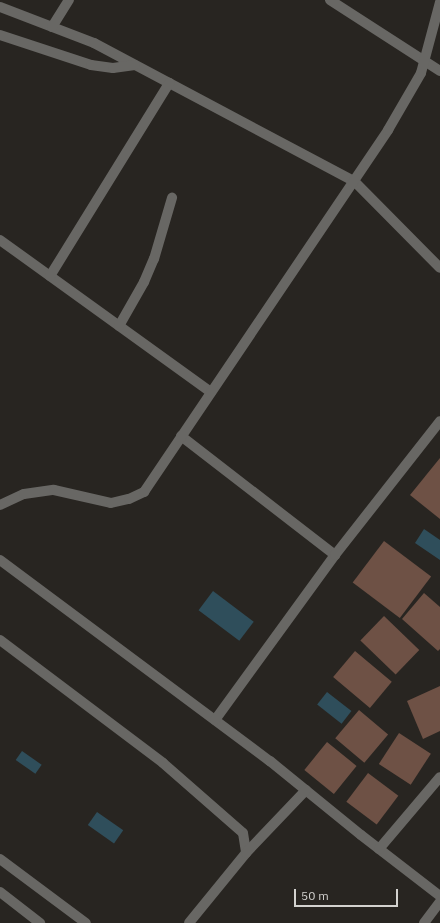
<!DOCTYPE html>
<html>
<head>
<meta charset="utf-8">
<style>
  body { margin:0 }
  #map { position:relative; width:440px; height:923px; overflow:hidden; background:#282521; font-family:"IBM Plex Sans",sans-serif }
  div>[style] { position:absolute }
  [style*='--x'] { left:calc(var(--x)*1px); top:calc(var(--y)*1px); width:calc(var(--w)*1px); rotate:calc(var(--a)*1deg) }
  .water>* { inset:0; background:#2f4e5b; transform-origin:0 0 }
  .building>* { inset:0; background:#6e5145; transform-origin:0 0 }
  .minor>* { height:10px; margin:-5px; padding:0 5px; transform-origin:5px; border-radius:5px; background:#686764 }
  span { translate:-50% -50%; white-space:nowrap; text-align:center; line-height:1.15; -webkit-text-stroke:3px #282521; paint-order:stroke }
  .scale { position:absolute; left:294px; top:889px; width:104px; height:18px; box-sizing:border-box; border:2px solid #d3d2cf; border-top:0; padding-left:5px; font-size:12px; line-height:14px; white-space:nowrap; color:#d3d2cf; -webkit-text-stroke:3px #282521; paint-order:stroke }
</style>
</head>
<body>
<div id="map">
  <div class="water">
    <i style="clip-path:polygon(424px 529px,440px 540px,440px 560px,415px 543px)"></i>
    <i style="left:213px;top:591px;width:51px;height:24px;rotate:37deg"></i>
    <i style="left:327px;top:692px;width:31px;height:16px;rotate:38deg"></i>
    <i style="left:22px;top:751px;width:24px;height:11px;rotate:35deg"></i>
    <i style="left:97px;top:812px;width:32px;height:16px;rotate:35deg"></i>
  </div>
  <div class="building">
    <i style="clip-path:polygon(440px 458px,440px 519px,410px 495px)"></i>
    <i style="left:384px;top:541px;width:59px;height:52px;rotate:37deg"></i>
    <i style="clip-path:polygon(424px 593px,440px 607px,440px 649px,438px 651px,402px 619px)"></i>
    <i style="left:384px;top:616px;width:49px;height:34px;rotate:44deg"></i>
    <i style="left:355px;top:651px;width:48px;height:34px;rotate:40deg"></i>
    <i style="clip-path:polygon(440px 686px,440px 731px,423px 739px,407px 701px)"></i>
    <i style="left:359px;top:710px;width:38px;height:37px;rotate:40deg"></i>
    <i style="left:399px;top:733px;width:38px;height:37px;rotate:33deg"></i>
    <i style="left:327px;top:742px;width:38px;height:36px;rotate:39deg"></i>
    <i style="left:368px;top:773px;width:38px;height:36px;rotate:37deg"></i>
  </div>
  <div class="minor">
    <i style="--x:330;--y:0;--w:131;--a:32.8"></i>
    <i style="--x:0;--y:7;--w:101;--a:21"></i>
    <i style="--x:94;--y:43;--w:294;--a:28"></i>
    <i style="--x:354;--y:181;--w:122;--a:45.3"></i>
    <i style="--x:52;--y:27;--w:32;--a:-58"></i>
    <i style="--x:0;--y:35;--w:96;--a:18.2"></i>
    <i style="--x:91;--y:65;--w:22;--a:8"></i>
    <i style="--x:113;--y:68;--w:22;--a:-8"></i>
    <i style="--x:0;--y:240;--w:260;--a:35.8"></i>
    <i style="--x:50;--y:276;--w:227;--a:-58.3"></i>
    <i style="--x:119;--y:326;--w:51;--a:-60.4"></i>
    <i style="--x:144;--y:282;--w:25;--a:-67"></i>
    <i style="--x:154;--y:259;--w:64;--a:-73.6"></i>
    <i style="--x:181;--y:436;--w:195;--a:37.7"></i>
    <i style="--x:0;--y:505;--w:26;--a:-25"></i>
    <i style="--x:24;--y:494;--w:30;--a:-8"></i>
    <i style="--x:54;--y:490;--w:58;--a:12.8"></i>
    <i style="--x:111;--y:503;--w:18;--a:-13"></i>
    <i style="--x:129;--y:499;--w:17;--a:-25"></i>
    <i style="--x:144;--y:492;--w:437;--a:-56"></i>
    <i style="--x:388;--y:130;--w:66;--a:-59.9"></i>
    <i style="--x:421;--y:73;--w:73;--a:-75"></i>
    <i style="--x:0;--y:560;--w:337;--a:36.7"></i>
    <i style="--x:270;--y:761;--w:117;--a:39.1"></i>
    <i style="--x:361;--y:835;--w:100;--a:37.7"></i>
    <i style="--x:0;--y:640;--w:204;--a:37"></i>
    <i style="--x:163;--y:763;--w:106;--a:41.2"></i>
    <i style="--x:243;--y:833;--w:20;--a:81"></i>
    <i style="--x:246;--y:853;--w:90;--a:129.2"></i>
    <i style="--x:215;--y:720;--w:204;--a:-54"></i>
    <i style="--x:335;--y:555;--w:170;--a:-51.9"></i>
    <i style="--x:379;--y:849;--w:94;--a:-49.7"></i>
    <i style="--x:246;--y:853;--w:87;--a:-46.4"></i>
    <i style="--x:0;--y:859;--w:107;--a:36.7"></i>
    <i style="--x:0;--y:892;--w:51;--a:37.8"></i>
    <i style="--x:424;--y:923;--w:26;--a:-53"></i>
  </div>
  <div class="scale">50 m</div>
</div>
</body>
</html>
